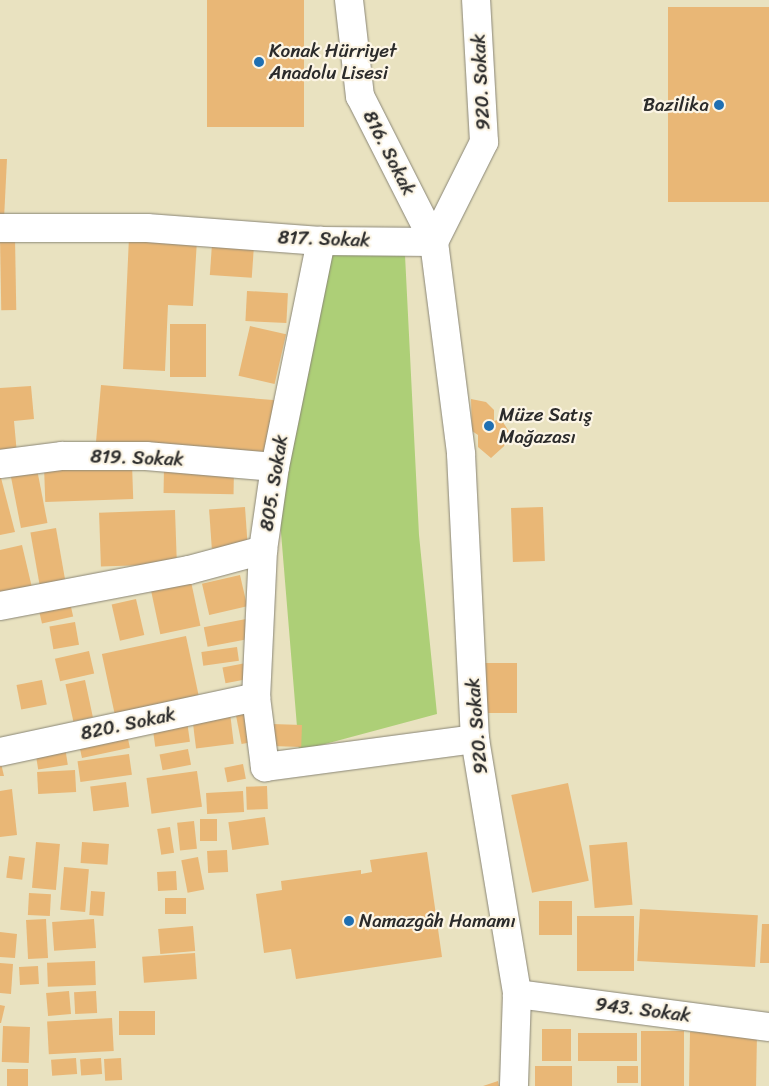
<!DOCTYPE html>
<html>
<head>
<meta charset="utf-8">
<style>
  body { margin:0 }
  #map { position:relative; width:769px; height:1086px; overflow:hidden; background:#e9e2c0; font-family:Sriracha,sans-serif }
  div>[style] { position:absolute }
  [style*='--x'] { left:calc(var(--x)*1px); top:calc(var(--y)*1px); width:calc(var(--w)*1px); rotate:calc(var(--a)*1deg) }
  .green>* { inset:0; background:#adcf77 }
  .building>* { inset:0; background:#e9b776; transform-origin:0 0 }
  .roads { filter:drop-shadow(0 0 1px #8a8676) drop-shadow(0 0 1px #8a8676) }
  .street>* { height:28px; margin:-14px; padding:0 14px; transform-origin:14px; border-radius:14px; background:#fff }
  .dots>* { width:14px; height:14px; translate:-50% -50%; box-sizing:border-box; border:2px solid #fcf5e5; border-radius:50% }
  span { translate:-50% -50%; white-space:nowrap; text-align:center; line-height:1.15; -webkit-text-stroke:4.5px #fcf5e5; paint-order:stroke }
  .poi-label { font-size:19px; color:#2b2b2b }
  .left { translate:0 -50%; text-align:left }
  .right { translate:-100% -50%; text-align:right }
  .street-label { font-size:19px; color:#2b2b2b }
</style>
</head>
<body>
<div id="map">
  <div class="green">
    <i style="clip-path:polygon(323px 243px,405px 255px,419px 535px,437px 714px,299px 751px,277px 484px)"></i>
  </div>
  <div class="building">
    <i style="left:207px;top:0;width:97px;height:127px"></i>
    <i style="left:769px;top:7px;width:195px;height:101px;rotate:90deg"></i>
    <i style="clip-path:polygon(0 159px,7px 159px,4px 219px,0 218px)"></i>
    <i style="left:15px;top:237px;width:73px;height:15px;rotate:89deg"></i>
    <i style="clip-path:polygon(129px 237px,197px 240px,193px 306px,168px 305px,165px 371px,123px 369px)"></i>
    <i style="left:212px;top:244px;width:42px;height:31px;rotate:4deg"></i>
    <i style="left:247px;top:291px;width:41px;height:30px;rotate:3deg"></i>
    <i style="left:170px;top:324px;width:36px;height:53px"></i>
    <i style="left:250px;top:326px;width:37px;height:51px;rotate:13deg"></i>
    <i style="left:101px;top:385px;width:176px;height:58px;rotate:5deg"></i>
    <i style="clip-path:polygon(31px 386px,34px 419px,14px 421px,17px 454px,0 456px,0 388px)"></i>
    <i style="clip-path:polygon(471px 399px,486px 402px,494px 410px,494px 421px,501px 419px,513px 438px,491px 458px,478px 447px,478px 435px,472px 431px)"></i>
    <i style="left:36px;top:464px;width:60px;height:27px;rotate:79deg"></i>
    <i style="left:132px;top:464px;width:35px;height:88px;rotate:88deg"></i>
    <i style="left:164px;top:467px;width:70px;height:26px;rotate:1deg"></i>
    <i style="clip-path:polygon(0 474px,15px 532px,0 535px)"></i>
    <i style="left:245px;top:507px;width:39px;height:36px;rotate:86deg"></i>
    <i style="left:543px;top:507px;width:54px;height:32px;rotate:88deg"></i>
    <i style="left:175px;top:510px;width:54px;height:76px;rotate:88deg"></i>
    <i style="left:56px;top:528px;width:56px;height:26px;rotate:80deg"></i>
    <i style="clip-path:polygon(22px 545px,33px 592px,0 600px,0 550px)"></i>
    <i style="left:189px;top:572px;width:55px;height:41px;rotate:78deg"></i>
    <i style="left:240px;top:575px;width:32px;height:39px;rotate:77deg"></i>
    <i style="left:68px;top:594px;width:23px;height:32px;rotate:77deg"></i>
    <i style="left:136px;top:599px;width:37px;height:25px;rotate:77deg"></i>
    <i style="left:246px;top:619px;width:20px;height:43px;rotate:79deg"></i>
    <i style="left:75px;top:622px;width:23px;height:26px;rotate:80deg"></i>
    <i style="left:186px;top:636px;width:69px;height:86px;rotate:78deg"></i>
    <i style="left:237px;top:647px;width:14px;height:36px;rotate:82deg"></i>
    <i style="left:89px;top:651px;width:23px;height:35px;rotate:77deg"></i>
    <i style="left:246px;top:663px;width:16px;height:24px;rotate:79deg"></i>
    <i style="left:478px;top:663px;width:39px;height:50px"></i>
    <i style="left:42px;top:680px;width:25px;height:26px;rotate:79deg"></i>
    <i style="left:85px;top:680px;width:38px;height:20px;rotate:78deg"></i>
    <i style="left:249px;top:709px;width:33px;height:14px;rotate:79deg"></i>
    <i style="left:230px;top:713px;width:31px;height:38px;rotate:83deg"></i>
    <i style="left:187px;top:721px;width:21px;height:35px;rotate:82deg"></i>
    <i style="left:272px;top:724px;width:30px;height:22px;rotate:2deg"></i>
    <i style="left:127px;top:734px;width:14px;height:49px;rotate:78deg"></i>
    <i style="left:65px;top:747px;width:18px;height:30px;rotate:81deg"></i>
    <i style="left:188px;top:749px;width:16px;height:29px;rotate:79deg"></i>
    <i style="left:129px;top:754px;width:21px;height:52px;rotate:82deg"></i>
    <i style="clip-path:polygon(0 759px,4px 776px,0 776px)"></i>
    <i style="left:243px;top:764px;width:15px;height:19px;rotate:79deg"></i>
    <i style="left:75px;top:770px;width:22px;height:38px;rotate:87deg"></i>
    <i style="left:197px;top:771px;width:36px;height:51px;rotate:82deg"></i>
    <i style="left:126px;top:782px;width:25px;height:36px;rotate:83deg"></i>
    <i style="left:568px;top:783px;width:100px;height:58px;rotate:78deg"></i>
    <i style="left:267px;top:786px;width:23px;height:21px;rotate:88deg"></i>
    <i style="clip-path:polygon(12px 789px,17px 835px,0 837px,0 791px)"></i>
    <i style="left:243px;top:791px;width:21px;height:37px;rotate:87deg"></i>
    <i style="left:265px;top:817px;width:28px;height:37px;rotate:82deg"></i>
    <i style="left:217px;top:819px;width:22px;height:17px;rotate:90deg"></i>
    <i style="left:194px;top:821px;width:28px;height:17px;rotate:84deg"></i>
    <i style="left:170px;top:827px;width:26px;height:13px;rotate:81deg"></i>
    <i style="left:36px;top:842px;width:24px;height:46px;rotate:5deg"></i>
    <i style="left:82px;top:842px;width:27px;height:21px;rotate:4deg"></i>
    <i style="left:627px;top:842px;width:63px;height:38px;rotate:85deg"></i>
    <i style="left:227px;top:850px;width:22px;height:20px;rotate:87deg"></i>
    <i style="clip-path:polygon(427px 852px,442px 957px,296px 979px,291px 949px,264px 953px,256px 894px,282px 890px,281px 881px,361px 870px,361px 874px,372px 872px,370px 860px)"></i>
    <i style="left:9px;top:856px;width:16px;height:22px;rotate:7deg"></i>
    <i style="left:198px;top:857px;width:33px;height:17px;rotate:79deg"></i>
    <i style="left:64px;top:867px;width:25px;height:43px;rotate:5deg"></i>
    <i style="left:176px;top:871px;width:19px;height:19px;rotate:87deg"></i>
    <i style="left:91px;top:891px;width:14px;height:24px;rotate:4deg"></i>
    <i style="left:29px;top:893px;width:22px;height:22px;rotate:3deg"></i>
    <i style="left:165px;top:898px;width:21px;height:16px"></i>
    <i style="left:572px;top:901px;width:34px;height:33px;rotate:90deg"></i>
    <i style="left:640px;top:909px;width:118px;height:52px;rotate:3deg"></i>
    <i style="left:577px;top:916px;width:57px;height:55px"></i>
    <i style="left:46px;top:919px;width:39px;height:20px;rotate:87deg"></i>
    <i style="left:94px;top:919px;width:29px;height:42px;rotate:86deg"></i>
    <i style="clip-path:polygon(762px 924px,769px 924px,769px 963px,760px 963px)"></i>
    <i style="left:193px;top:926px;width:25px;height:35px;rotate:85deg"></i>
    <i style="clip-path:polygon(0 932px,17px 934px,15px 958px,0 957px)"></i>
    <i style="left:195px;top:953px;width:26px;height:53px;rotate:86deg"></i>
    <i style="left:95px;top:961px;width:24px;height:48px;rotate:88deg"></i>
    <i style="clip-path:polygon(0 963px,13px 964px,11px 994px,0 993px)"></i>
    <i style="left:38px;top:966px;width:18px;height:19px;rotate:87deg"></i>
    <i style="left:69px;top:991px;width:23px;height:23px;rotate:85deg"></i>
    <i style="left:96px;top:991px;width:22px;height:22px;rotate:87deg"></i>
    <i style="clip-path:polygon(0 1005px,5px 1006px,1px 1023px,0 1023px)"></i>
    <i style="left:155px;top:1011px;width:24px;height:36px;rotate:90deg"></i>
    <i style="left:112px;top:1018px;width:33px;height:65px;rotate:87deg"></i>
    <i style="left:3px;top:1026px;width:27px;height:36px;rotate:2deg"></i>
    <i style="left:542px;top:1029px;width:29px;height:32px"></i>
    <i style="left:641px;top:1031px;width:43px;height:55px"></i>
    <i style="left:690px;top:1032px;width:67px;height:54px;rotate:1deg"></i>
    <i style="left:578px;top:1033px;width:59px;height:28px"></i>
    <i style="left:76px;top:1058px;width:16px;height:25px;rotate:86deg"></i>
    <i style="left:101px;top:1058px;width:16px;height:21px;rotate:86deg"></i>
    <i style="left:121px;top:1058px;width:22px;height:17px;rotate:87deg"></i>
    <i style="left:572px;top:1066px;width:20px;height:37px;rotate:90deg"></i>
    <i style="left:617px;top:1066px;width:21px;height:17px"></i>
    <i style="left:28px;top:1069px;width:17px;height:21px;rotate:90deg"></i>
    <i style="clip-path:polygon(498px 1081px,499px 1086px,483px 1086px)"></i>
  </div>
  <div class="roads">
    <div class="street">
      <i style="--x:349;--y:0;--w:97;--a:83.5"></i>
      <i style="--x:360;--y:96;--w:164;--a:63.1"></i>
      <i style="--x:0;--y:228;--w:147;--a:0"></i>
      <i style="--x:147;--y:228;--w:174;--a:4.3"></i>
      <i style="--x:321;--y:241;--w:113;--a:0.5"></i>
      <i style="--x:434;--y:242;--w:214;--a:82.7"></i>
      <i style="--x:461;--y:454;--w:285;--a:87.2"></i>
      <i style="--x:475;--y:739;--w:258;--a:80.6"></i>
      <i style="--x:517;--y:994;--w:92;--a:91.9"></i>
      <i style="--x:434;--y:242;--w:112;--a:-63.4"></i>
      <i style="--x:484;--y:142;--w:142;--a:-93.2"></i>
      <i style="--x:0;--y:464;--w:63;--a:-7.4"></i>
      <i style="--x:62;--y:456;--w:84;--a:0"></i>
      <i style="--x:146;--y:456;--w:129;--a:4.9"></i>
      <i style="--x:263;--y:550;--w:147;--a:92.7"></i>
      <i style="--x:256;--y:697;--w:71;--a:82.7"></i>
      <i style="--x:265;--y:767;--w:212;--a:-7.6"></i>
      <i style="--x:0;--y:606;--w:192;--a:-10.8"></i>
      <i style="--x:189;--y:570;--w:77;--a:-15.1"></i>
      <i style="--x:263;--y:550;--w:84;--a:-81.8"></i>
      <i style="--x:275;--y:467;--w:231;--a:-78.5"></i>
      <i style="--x:0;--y:752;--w:262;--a:-12.1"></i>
      <i style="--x:517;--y:994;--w:254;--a:7.5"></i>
    </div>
  </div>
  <div class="dots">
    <i style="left:259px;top:62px;background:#1f6fb2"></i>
    <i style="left:719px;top:105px;background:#1f6fb2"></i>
    <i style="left:489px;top:426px;background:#1f6fb2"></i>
    <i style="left:349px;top:921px;background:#1f6fb2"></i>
  </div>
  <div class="poi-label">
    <span class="left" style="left:269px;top:62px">Konak Hürriyet<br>Anadolu Lisesi</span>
    <span class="right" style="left:709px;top:105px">Bazilika</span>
    <span class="left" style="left:499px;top:426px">Müze Satış<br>Mağazası</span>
    <span class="left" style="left:359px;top:921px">Namazgâh Hamamı</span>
  </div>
  <div class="street-label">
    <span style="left:481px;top:82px;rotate:-93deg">920. Sokak</span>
    <span style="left:389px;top:153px;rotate:63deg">816. Sokak</span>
    <span style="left:324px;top:239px;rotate:2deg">817. Sokak</span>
    <span style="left:137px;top:458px;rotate:2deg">819. Sokak</span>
    <span style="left:274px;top:483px;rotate:-81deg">805. Sokak</span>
    <span style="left:128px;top:724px;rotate:-12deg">820. Sokak</span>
    <span style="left:477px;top:726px;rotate:-95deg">920. Sokak</span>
    <span style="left:643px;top:1010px;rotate:7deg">943. Sokak</span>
  </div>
</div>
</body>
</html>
